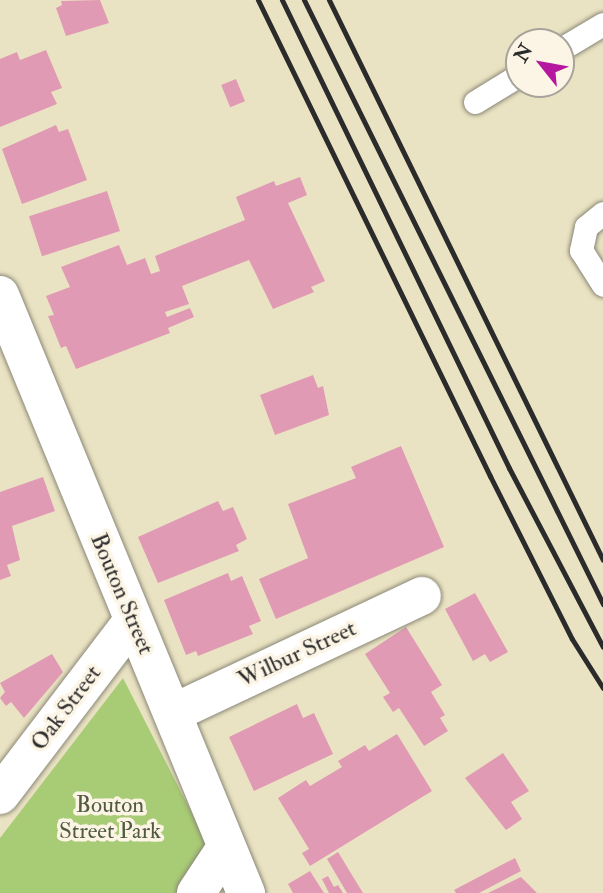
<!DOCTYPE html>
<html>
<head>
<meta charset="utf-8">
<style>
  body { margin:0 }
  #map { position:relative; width:603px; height:893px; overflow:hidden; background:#eae3c3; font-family:"IM FELL Double Pica",serif }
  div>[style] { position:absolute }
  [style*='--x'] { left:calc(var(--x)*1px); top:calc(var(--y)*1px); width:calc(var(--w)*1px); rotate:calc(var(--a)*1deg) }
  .green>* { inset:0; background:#a8cb75 }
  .building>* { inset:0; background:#e19ab4; transform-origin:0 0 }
  .roads { filter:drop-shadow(0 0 2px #8a8777) drop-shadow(0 0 2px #8a8777) }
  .service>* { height:23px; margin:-11.5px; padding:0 11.5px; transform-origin:11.5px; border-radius:11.5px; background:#fff }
  .minor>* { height:38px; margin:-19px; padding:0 19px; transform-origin:19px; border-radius:19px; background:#fff }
  .rail>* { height:5px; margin:-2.5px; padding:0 2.5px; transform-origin:2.5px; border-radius:2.5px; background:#2b2b2b }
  span { translate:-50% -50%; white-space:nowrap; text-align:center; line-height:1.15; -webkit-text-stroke:7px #fcf5e5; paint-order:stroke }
  .street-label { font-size:23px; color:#2b2b2b }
  .park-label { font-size:23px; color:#505b41 }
  .north { position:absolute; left:505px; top:28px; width:70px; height:70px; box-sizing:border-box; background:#fcf5e5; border:2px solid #a8a49b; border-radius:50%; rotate:301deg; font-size:19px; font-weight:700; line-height:28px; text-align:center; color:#2b2b2b }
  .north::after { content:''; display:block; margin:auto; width:24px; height:32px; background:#b5179e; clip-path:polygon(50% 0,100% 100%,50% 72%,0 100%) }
</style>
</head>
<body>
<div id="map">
  <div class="green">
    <i style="clip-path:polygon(123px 678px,208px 845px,176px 893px,0 893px,0 838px)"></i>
  </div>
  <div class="building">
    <i style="clip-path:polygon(100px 0,109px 23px,66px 36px,56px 8px,62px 5px,61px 1px)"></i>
    <i style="clip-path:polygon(46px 50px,62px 88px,51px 92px,57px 104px,0 127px,0 59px,17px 52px,20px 60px)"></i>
    <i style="left:236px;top:79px;width:24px;height:16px;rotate:68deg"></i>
    <i style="clip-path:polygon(56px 125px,59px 132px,68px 129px,87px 180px,22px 204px,2px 149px)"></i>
    <i style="clip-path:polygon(300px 177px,307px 195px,288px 203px,325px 281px,311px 287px,314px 292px,273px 309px,249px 260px,182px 286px,189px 304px,165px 312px,167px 317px,190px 308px,194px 317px,168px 328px,170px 333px,76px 369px,66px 346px,61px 348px,48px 316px,54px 315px,46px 296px,70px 287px,61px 267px,119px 245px,127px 265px,145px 258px,151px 274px,160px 271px,155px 256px,245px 220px,236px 197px,274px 181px,276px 186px)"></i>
    <i style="left:107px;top:191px;width:42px;height:82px;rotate:72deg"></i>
    <i style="clip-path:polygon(313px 375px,318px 388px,323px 386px,329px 415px,275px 435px,260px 395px)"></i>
    <i style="clip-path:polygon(401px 446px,444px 547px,276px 619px,259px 579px,308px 558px,288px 504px,356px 478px,351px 467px)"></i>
    <i style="clip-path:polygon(43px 477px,55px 511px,12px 526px,20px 560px,7px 565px,11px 576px,0 580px,0 492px)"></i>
    <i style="clip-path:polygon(218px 501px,223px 511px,233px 507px,247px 539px,236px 545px,239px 551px,158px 583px,138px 537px)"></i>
    <i style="clip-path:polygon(228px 573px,231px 581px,242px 576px,261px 621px,249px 626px,253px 634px,198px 656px,196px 651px,186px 655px,164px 600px)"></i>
    <i style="clip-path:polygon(475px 593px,508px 652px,490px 662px,485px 654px,473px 661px,445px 609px)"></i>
    <i style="clip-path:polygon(406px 627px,442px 685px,431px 692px,445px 715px,440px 718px,448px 731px,424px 746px,399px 708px,393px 712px,383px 697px,390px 693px,365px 654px)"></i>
    <i style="clip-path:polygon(52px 654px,63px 672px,24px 718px,11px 702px,6px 706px,0 698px,5px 692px,0 683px)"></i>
    <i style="clip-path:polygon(297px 704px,303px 718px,314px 713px,333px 754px,254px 791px,229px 737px)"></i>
    <i style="clip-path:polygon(397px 734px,432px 791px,310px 866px,302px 853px,309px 849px,278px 798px,306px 780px,310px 786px,342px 767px,338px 761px,365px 745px,369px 751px)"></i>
    <i style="clip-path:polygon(503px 753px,529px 791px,511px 802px,522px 819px,506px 830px,465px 778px)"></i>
    <i style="clip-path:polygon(338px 852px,363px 893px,347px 893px,327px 859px)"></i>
    <i style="clip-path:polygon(515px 858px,521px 871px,479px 893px,456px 893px,454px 890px)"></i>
    <i style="clip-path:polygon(310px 871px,324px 893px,293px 893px,288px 884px)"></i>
    <i style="clip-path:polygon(328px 876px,334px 887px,338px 885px,343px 893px,329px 893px,322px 879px)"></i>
    <i style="clip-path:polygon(521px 877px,537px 893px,488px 893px)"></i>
  </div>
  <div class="roads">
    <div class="service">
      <i style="--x:561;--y:49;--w:49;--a:-30.8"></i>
      <i style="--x:475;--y:102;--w:52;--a:-31.5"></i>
      <i style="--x:603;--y:213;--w:22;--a:141"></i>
      <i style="--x:586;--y:227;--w:24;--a:102"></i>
      <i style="--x:581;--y:250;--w:41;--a:57.8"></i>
    </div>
    <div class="minor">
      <i style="--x:0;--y:295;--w:647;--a:67.64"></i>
      <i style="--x:173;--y:713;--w:275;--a:-25.2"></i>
      <i style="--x:0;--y:795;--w:218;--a:-52.7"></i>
      <i style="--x:196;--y:893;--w:53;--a:-56.6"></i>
    </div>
  </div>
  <div class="rail">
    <i style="--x:258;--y:0;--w:530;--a:64.02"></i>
    <i style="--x:490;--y:476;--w:182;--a:63.3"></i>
    <i style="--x:572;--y:639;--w:58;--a:57.7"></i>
    <i style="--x:282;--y:0;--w:520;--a:64.12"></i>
    <i style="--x:509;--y:468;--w:202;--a:62.3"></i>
    <i style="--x:304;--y:0;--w:674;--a:63.66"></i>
    <i style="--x:329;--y:0;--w:623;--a:63.93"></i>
  </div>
  <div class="street-label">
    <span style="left:122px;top:594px;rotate:67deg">Bouton Street</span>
    <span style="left:297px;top:654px;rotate:-25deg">Wilbur Street</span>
    <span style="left:66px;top:708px;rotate:-53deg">Oak Street</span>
  </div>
  <div class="park-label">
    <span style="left:110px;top:818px">Bouton<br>Street Park</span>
  </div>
  <div class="north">N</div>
</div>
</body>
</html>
